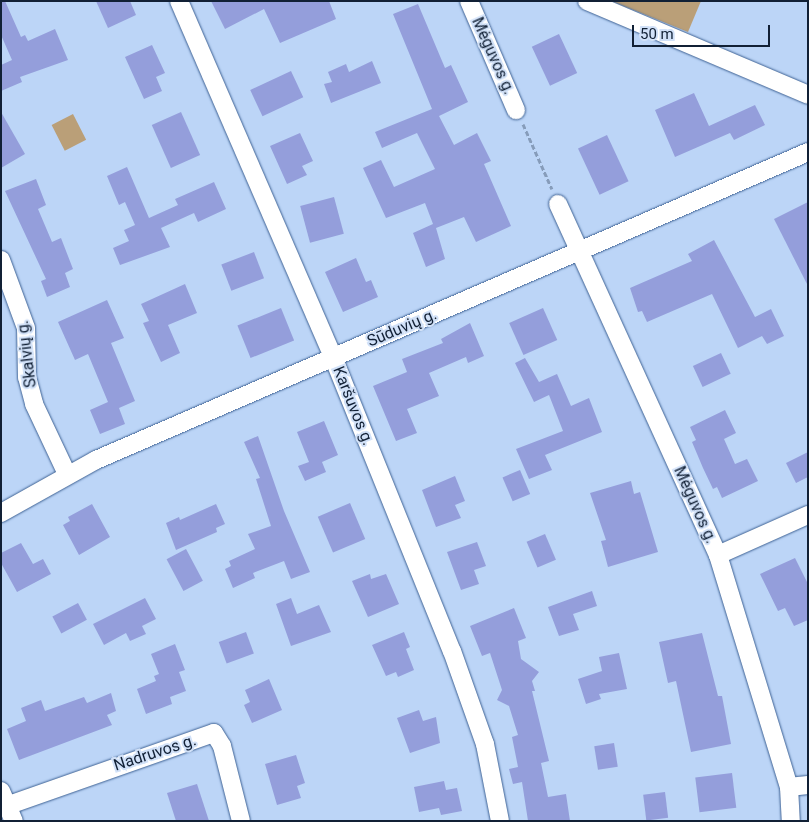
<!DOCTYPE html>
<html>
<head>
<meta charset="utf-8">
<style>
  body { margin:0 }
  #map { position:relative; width:809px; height:822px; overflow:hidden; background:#bcd5f7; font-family:Roboto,sans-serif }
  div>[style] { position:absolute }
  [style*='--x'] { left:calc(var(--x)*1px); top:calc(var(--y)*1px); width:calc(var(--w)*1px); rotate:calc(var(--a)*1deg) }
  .green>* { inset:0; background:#ba9f78; transform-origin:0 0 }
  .building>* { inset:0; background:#949edb; transform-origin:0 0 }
  .path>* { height:3px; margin-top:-1.5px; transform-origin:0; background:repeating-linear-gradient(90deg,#869cba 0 5px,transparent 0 7.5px) }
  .roads { filter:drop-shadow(0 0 1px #3e6294) drop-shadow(0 0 1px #3e6294) }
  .minor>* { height:18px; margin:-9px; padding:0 9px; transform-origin:9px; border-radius:9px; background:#fff }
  span { translate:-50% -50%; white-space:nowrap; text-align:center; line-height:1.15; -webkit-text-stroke:4px #d1e1f8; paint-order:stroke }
  .street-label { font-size:16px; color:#112035 }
  .frame { position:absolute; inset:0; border:2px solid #112035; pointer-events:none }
  .scale { position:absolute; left:632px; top:25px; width:138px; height:22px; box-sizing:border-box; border:2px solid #112035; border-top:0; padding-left:6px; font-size:15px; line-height:18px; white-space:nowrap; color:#112035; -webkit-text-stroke:4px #d1e1f8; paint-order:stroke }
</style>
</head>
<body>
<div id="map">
  <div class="green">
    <i style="clip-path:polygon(611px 1px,701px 1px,688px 32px)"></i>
    <i style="left:73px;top:114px;width:29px;height:24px;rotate:63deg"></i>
  </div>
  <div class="building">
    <i style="clip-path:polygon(1px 1px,5px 1px,21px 37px,25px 35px,28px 41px,55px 29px,68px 60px,20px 77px,22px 82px,1px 91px,1px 65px,12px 60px,1px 35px)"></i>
    <i style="clip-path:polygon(96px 1px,130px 1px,136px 15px,108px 28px)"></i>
    <i style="clip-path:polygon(211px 1px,329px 1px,336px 19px,280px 43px,264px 9px,225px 29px)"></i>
    <i style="clip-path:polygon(418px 4px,445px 68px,451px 65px,468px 102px,439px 116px,454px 145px,477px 133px,491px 161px,484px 164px,511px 226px,476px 242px,464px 217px,436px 228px,445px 259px,426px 267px,413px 233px,433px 224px,425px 203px,386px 218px,363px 168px,381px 160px,394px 187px,435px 169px,417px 133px,382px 148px,375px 132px,432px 109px,393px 14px)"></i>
    <i style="left:559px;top:34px;width:43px;height:30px;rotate:65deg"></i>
    <i style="clip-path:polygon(152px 45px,165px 73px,156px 77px,162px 91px,144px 99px,125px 57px)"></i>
    <i style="clip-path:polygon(372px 61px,381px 83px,331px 103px,324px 84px,332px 82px,328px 72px,346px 64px,349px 72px)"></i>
    <i style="left:291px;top:71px;width:29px;height:45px;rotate:65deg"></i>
    <i style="clip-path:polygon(694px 93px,709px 126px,755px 105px,765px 125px,734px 140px,730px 133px,675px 157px,655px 110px)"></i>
    <i style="clip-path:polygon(1px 112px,25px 154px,1px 168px)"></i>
    <i style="left:181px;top:112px;width:47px;height:32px;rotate:66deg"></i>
    <i style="clip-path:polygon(300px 133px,313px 161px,302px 166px,307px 175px,287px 184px,270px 146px)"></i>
    <i style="left:607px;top:135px;width:51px;height:32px;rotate:65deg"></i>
    <i style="clip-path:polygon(127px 167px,149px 218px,178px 205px,175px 199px,214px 182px,226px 209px,198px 222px,194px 213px,161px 228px,170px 247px,120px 265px,113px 248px,129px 241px,124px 230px,135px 225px,125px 202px,119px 205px,107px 176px)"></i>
    <i style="clip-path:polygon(36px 179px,46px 205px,38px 209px,52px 242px,61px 238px,73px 269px,65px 273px,70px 287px,47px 297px,41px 281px,46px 279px,5px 191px)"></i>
    <i style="left:334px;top:197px;width:38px;height:35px;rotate:75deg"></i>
    <i style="clip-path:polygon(808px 202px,808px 286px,774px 219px)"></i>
    <i style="clip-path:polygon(714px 240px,755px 317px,771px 309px,784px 336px,767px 344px,762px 336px,738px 348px,712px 294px,647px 322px,642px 311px,638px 312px,630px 288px,692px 261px,688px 254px)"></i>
    <i style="left:254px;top:252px;width:28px;height:35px;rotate:69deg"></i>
    <i style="clip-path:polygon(356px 258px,366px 282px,371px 280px,378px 297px,343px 312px,325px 272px)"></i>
    <i style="clip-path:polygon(185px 284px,197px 313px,168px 325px,180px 353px,161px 362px,143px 323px,149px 321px,141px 304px)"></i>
    <i style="clip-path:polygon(107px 300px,124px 338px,111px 343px,135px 401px,119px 408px,125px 424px,100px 434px,90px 410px,108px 402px,88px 354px,75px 360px,58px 322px)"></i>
    <i style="left:281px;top:308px;width:35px;height:47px;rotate:68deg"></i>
    <i style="left:543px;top:308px;width:35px;height:37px;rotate:66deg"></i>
    <i style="clip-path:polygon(470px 323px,484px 356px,468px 363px,466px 357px,429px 373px,439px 396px,407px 409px,417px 433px,396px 441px,373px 386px,407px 372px,402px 359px,443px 343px,441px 339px)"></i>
    <i style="left:721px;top:353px;width:23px;height:31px;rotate:65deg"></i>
    <i style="clip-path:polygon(525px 358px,539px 382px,557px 374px,571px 406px,589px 398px,602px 432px,545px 455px,552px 470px,529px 479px,516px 449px,563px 431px,549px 395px,534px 402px,515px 363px)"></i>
    <i style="clip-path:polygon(725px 410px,736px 433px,724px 439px,735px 464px,747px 459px,758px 481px,722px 498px,717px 487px,713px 489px,703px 468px,692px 442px,696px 440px,690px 427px)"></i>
    <i style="clip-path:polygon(324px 421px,338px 455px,322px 462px,326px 472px,305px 481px,298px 466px,309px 462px,297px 432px)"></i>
    <i style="clip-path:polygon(258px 436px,284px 511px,310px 572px,291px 579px,284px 561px,253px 573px,255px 578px,233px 588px,225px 569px,231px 566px,229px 561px,255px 549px,248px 534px,271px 526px,256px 479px,260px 478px,244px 442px)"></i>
    <i style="clip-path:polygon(808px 452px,808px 477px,796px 483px,786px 463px)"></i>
    <i style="left:520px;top:470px;width:26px;height:19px;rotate:67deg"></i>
    <i style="clip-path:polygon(455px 476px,465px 501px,455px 505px,461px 518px,436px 527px,422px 490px)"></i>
    <i style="clip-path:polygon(631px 481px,634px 494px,640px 492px,658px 552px,608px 567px,601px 541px,606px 540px,590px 493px)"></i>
    <i style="left:350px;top:503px;width:39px;height:35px;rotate:67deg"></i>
    <i style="clip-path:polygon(92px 504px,110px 537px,79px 555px,63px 525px,70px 521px,68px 517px)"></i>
    <i style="clip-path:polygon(216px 504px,225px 524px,216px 528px,217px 532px,176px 550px,166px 523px,179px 517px,180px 520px)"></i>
    <i style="left:545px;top:534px;width:28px;height:20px;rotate:67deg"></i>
    <i style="clip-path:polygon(477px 542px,486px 566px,474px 570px,479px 584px,461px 590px,447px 552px)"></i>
    <i style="clip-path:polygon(21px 543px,33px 564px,43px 559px,51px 574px,17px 592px,1px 563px,1px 553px)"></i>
    <i style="left:186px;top:549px;width:36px;height:22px;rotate:62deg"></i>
    <i style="clip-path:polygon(795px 558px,808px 584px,808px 620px,794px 626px,785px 608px,778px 611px,760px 574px)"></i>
    <i style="clip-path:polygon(370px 574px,371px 579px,386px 574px,399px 604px,368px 617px,352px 581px)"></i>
    <i style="clip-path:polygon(592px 591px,597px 606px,573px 614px,579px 630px,559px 636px,548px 607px)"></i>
    <i style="clip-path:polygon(145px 598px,156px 619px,142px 626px,146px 634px,130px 641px,126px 633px,104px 645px,93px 624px)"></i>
    <i style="clip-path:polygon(291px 598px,297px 614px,319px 605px,331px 632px,291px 646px,276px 604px)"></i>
    <i style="left:78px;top:603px;width:19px;height:29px;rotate:62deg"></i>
    <i style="clip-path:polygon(514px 608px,526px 638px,518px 641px,521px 659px,539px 672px,532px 681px,535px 691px,532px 691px,549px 761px,541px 763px,548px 797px,566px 794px,570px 821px,528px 821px,522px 782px,513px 784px,509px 769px,518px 767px,512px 737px,518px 735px,509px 706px,497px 700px,502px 690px,490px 653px,482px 656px,470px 626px)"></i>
    <i style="left:246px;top:632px;width:23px;height:29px;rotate:70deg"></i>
    <i style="clip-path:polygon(404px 632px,410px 647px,406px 649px,414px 670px,398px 677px,396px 672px,386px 676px,372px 645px)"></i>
    <i style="clip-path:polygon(702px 633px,718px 696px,722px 696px,731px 744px,691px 752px,676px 681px,668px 683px,659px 642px)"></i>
    <i style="clip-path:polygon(175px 644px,185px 670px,179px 672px,186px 691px,170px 697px,172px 704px,146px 714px,137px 689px,156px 681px,154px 676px,159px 674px,151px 654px)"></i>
    <i style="clip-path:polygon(619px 653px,627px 689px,599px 694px,601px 699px,586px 704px,578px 679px,602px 671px,599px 657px)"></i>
    <i style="clip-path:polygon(269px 679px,282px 710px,252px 723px,244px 705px,250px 702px,245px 690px)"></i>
    <i style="clip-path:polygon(111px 693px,116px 711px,107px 715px,112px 725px,19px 760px,7px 729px,26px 721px,21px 708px,41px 700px,45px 711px,84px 697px,87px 703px)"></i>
    <i style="clip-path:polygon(419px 710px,423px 721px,436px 717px,440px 743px,410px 753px,397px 718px)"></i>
    <i style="left:614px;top:743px;width:24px;height:20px;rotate:81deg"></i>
    <i style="clip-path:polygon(296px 755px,305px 783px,297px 786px,301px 798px,277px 805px,265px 764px)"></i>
    <i style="left:732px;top:773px;width:35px;height:37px;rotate:83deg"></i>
    <i style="clip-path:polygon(444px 781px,446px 790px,457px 788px,462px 811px,441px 815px,439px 808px,419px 812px,414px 787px)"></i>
    <i style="clip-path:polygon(197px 784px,209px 821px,176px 821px,167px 793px)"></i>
    <i style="left:665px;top:792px;width:26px;height:22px;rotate:83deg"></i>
  </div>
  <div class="path">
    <i style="--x:523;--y:124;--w:71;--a:66"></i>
  </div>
  <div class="roads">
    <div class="minor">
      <i style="--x:179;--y:1;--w:388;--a:66.6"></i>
      <i style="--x:333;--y:357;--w:317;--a:68"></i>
      <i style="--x:452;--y:651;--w:99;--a:70.5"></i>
      <i style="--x:485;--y:744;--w:78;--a:79"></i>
      <i style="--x:469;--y:1;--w:119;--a:66.7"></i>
      <i style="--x:587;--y:1;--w:240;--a:23"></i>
      <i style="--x:558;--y:204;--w:386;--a:65.5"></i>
      <i style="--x:718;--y:555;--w:243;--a:73"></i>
      <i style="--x:789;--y:787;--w:34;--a:87"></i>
      <i style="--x:1;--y:260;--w:72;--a:69.8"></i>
      <i style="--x:26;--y:328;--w:49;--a:88.8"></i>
      <i style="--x:27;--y:377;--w:28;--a:75"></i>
      <i style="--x:34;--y:404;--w:77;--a:64.8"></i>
      <i style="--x:1;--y:513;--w:109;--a:-29.2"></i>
      <i style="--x:96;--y:460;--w:776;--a:-23.39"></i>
      <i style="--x:718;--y:555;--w:98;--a:-24"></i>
      <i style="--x:789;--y:787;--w:19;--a:-6"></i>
      <i style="--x:1;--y:791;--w:33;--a:67"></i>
      <i style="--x:9;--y:805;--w:217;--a:-19.4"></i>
      <i style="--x:214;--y:733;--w:15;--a:58"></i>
      <i style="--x:222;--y:746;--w:77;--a:75.8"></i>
    </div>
  </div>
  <div class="street-label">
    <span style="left:493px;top:56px;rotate:66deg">Mėguvos g.</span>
    <span style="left:402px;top:328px;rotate:-23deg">Sūduvių g.</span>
    <span style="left:27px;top:354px;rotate:-97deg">Skalvių g.</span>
    <span style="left:353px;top:406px;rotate:68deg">Karšuvos g.</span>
    <span style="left:695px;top:505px;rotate:66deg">Mėguvos g.</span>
    <span style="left:155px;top:753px;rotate:-18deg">Nadruvos g.</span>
  </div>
  <div class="frame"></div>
  <div class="scale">50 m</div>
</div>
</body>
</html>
